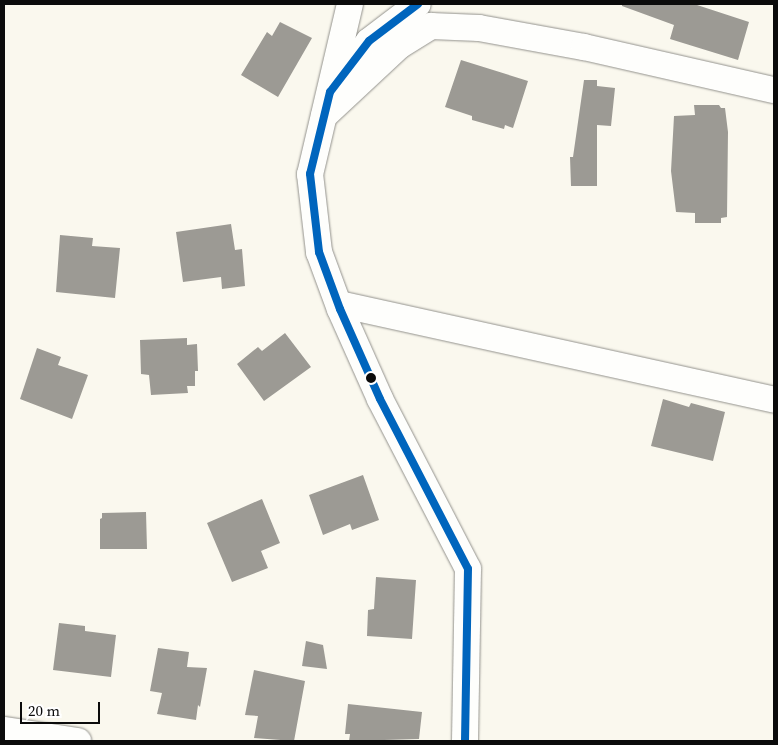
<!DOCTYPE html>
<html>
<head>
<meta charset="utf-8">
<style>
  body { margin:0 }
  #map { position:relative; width:778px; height:745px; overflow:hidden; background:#faf8ee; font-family:"Source Serif 4",serif }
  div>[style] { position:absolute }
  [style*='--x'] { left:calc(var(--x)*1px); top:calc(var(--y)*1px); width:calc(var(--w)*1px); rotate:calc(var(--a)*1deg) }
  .building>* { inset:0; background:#9c9a94 }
  .roads { filter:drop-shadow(0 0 1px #93928d) drop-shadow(0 0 1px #93928d) }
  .minor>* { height:26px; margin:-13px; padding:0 13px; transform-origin:13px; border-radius:13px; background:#fefefc }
  .bus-1>* { height:8px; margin:-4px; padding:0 4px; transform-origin:4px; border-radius:4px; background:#0065bd }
  .dots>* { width:14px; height:14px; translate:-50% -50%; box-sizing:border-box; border:2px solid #fff; border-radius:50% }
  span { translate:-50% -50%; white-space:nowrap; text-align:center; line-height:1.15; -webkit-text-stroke:5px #fff; paint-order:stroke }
  .frame { position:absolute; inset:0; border:5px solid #0b0b0b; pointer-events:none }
  .scale { position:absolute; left:20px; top:702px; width:80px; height:22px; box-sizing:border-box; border:2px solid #0b0b0b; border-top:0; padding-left:6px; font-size:15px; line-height:18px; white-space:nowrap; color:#0b0b0b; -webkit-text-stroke:4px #fff; paint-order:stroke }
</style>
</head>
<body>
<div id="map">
  <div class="building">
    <i style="clip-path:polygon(622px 4px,694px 4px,749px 22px,738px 60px,670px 39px,674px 25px,622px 6px)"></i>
    <i style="clip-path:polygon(280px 22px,312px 38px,278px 97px,241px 75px,267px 32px,272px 36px)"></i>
    <i style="clip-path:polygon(461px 60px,528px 81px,513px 128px,505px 125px,504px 129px,472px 120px,472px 116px,445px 107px)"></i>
    <i style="clip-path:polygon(584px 80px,597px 80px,597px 86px,615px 88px,611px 126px,597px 125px,597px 186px,571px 186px,570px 157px,573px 157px)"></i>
    <i style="clip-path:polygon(694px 105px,719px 105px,721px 108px,725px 108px,728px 132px,727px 217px,721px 218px,721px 223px,695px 223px,695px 213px,676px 212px,671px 171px,674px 116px,695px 115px)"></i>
    <i style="clip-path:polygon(231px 224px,235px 250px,242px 249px,245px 286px,222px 289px,221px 277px,183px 282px,176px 232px)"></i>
    <i style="clip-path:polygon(60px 235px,93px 238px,92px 246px,120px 248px,115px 298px,56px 292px)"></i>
    <i style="clip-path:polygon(285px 333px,311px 367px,264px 401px,237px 364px,258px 347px,262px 351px)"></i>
    <i style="clip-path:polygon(187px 338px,187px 345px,197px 344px,198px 371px,195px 371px,195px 386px,187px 386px,188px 393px,151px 395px,149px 375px,141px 374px,140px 340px)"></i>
    <i style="clip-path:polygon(37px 348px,61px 357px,58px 365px,88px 375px,72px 419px,20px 399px)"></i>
    <i style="clip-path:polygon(663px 399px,689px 407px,691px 403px,725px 412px,713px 461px,651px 446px)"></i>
    <i style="clip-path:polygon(363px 475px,379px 520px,352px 530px,350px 524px,323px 535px,309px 495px)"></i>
    <i style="clip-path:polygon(262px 499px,280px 543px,261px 551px,268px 568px,232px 582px,207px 523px)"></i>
    <i style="clip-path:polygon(146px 512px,147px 549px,100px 549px,100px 519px,102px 518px,102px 513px)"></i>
    <i style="clip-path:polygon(376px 577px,416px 580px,412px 639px,367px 636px,368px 610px,374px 609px)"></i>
    <i style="clip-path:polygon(59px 623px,85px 626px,85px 631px,116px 635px,111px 677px,53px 670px)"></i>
    <i style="clip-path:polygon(306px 641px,323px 645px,327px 669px,302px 666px)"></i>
    <i style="clip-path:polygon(158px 648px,189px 652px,187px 667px,207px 668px,200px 707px,198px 705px,196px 720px,157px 714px,162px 693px,150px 691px)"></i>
    <i style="clip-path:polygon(254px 670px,305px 681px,294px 741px,254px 738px,258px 716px,245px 715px)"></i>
    <i style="clip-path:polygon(348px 704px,422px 712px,419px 739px,349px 741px,350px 734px,345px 734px)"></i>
  </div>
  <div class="roads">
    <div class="minor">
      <i style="--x:350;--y:4;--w:175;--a:103.2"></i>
      <i style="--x:310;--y:174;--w:79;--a:83.4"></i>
      <i style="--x:319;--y:252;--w:61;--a:69.8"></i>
      <i style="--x:340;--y:309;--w:98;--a:66"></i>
      <i style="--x:380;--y:399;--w:191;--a:62.6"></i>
      <i style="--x:468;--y:569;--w:172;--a:91"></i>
      <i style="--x:338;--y:82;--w:51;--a:-52.9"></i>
      <i style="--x:369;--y:41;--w:61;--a:-37.1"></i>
      <i style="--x:324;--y:116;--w:103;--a:-43"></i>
      <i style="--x:399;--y:46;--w:38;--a:-32"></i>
      <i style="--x:431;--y:26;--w:48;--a:2.4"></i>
      <i style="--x:479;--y:28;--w:107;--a:10.3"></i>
      <i style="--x:584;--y:47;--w:195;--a:12.8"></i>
      <i style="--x:339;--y:304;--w:445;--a:12.4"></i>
      <i style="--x:4;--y:730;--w:75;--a:8.5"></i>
    </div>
  </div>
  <div class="bus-1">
    <i style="--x:418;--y:4;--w:61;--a:142.9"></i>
    <i style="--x:369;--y:41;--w:64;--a:127.4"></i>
    <i style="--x:330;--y:92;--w:84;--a:103.7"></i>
    <i style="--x:310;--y:174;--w:79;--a:83.4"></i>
    <i style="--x:319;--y:252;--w:61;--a:69.8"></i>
    <i style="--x:340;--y:309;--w:98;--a:66"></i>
    <i style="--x:380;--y:399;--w:191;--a:62.6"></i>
    <i style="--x:468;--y:569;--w:172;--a:91"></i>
  </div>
  <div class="dots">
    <i style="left:371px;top:378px;background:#0b0b0b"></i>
  </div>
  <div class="frame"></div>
  <div class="scale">20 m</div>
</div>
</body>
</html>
